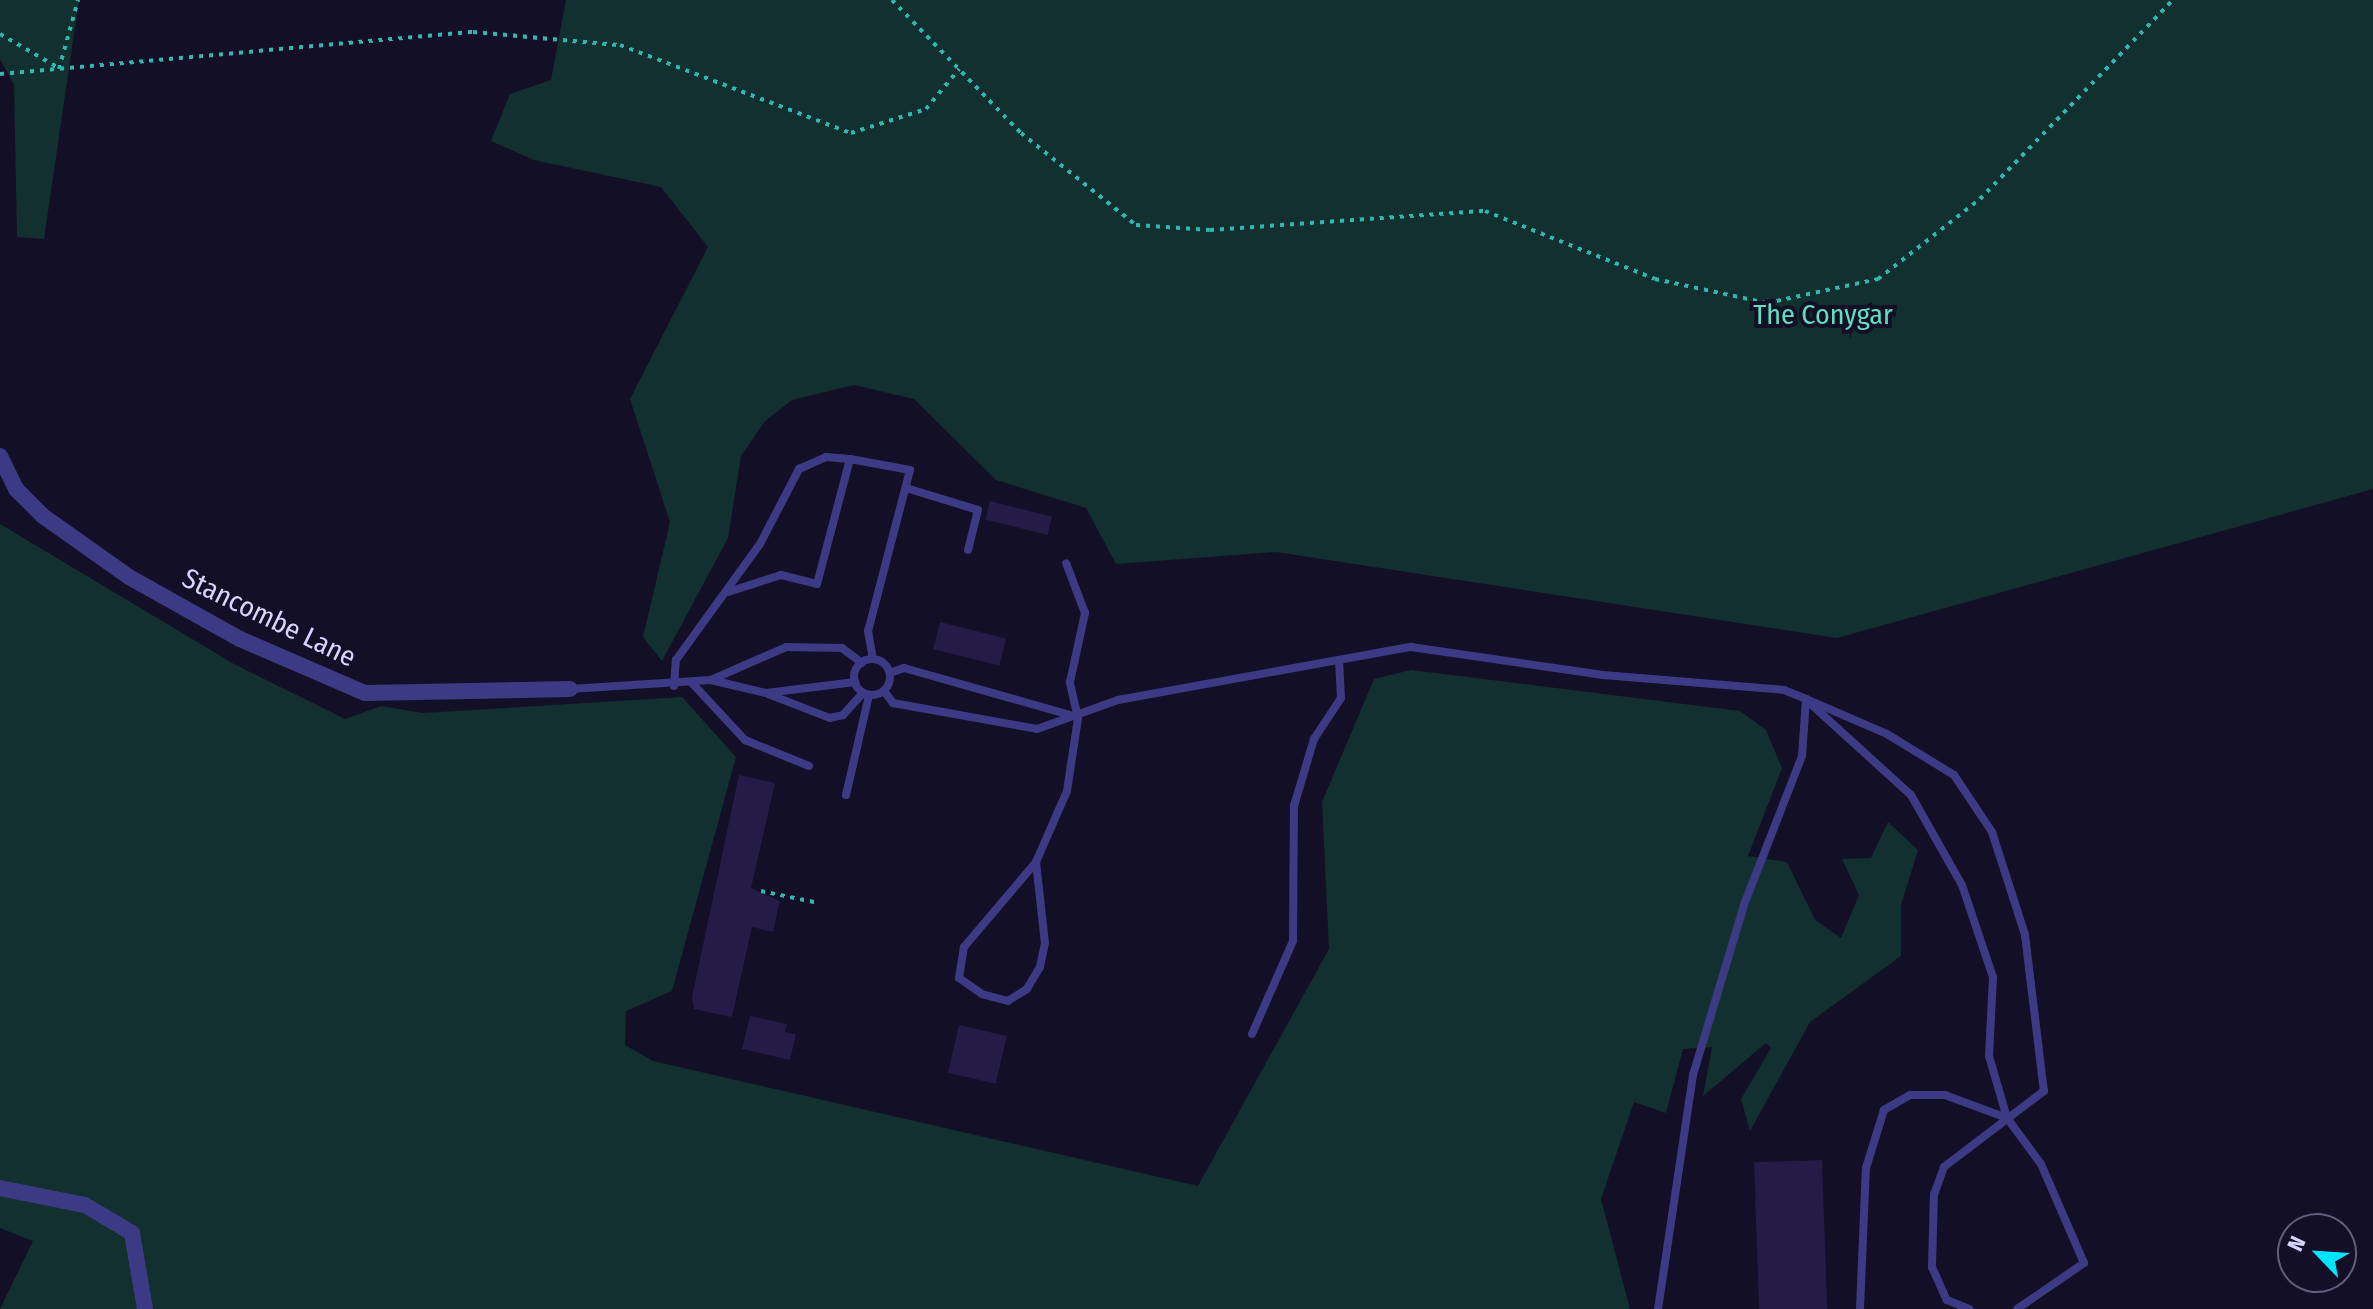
<!DOCTYPE html>
<html>
<head>
<meta charset="utf-8">
<style>
  body { margin:0 }
  #map { position:relative; width:2373px; height:1309px; overflow:hidden; background:#130f26; font-family:"Fira Sans Condensed",sans-serif }
  div>[style] { position:absolute }
  [style*='--x'] { left:calc(var(--x)*1px); top:calc(var(--y)*1px); width:calc(var(--w)*1px); rotate:calc(var(--a)*1deg) }
  .green>* { inset:0; background:#12302f }
  .building>* { inset:0; background:#241b47; transform-origin:0 0 }
  .path>* { height:4px; margin-top:-2px; transform-origin:0; background:repeating-linear-gradient(90deg,#2fb8b0 0 4px,transparent 0 10px) }
  .service>* { height:8px; margin:-4px; padding:0 4px; transform-origin:4px; border-radius:4px; background:#3d3a85 }
  .service>.ring { margin:-4px; padding:0; box-sizing:content-box; background:none; border:8px solid #3d3a85; border-radius:50% }
  .minor>* { height:16px; margin:-8px; padding:0 8px; transform-origin:8px; border-radius:8px; background:#3d3a85 }
  span { translate:-50% -50%; white-space:nowrap; text-align:center; line-height:1.15; -webkit-text-stroke:8px #130f26; paint-order:stroke }
  .park-label { font-size:28px; color:#5fe0c0 }
  .street-label { font-size:28px; color:#d9d4ff }
  .north { position:absolute; left:2277px; top:1213px; width:80px; height:80px; box-sizing:border-box; background:#130f26; border:2px solid #625e7d; border-radius:50%; rotate:295deg; font-size:22px; font-weight:700; line-height:32px; text-align:center; color:#d9d4ff }
  .north::after { content:''; display:block; margin:auto; width:28px; height:36px; background:#00e5ff; clip-path:polygon(50% 0,100% 100%,50% 72%,0 100%) }
</style>
</head>
<body>
<div id="map">
  <div class="green">
    <i style="clip-path:polygon(0 0,79px 0,44px 239px,17px 237px,14px 85px,0 59px)"></i>
    <i style="clip-path:polygon(566px 0,2373px 0,2373px 489px,1837px 638px,1276px 552px,1116px 564px,1086px 508px,996px 480px,914px 399px,854px 385px,792px 400px,765px 421px,741px 456px,728px 538px,662px 661px,643px 637px,670px 522px,630px 399px,708px 247px,661px 187px,534px 160px,491px 141px,510px 94px,551px 80px)"></i>
    <i style="clip-path:polygon(0 524px,234px 664px,345px 719px,381px 706px,423px 713px,682px 697px,736px 757px,672px 991px,626px 1011px,625px 1045px,653px 1061px,1198px 1186px,1329px 949px,1322px 802px,1374px 679px,1411px 670px,1740px 711px,1766px 730px,1782px 768px,1748px 856px,1787px 862px,1815px 920px,1841px 938px,1859px 895px,1842px 859px,1871px 858px,1888px 822px,1918px 850px,1901px 905px,1901px 956px,1810px 1022px,1750px 1131px,1741px 1099px,1771px 1048px,1766px 1043px,1703px 1096px,1712px 1047px,1683px 1049px,1666px 1113px,1634px 1102px,1601px 1199px,1630px 1309px,0 1309px,33px 1241px,0 1228px)"></i>
  </div>
  <div class="building">
    <i style="left:990px;top:501px;width:64px;height:19px;rotate:14deg"></i>
    <i style="left:940px;top:622px;width:68px;height:28px;rotate:14deg"></i>
    <i style="clip-path:polygon(739px 775px,775px 783px,751px 888px,780px 901px,773px 932px,752px 927px,732px 1017px,694px 1009px,692px 997px)"></i>
    <i style="clip-path:polygon(750px 1016px,787px 1024px,785px 1032px,796px 1034px,790px 1060px,742px 1049px)"></i>
    <i style="left:959px;top:1025px;width:49px;height:49px;rotate:13deg"></i>
    <i style="left:1822px;top:1160px;width:149px;height:68px;rotate:88deg"></i>
  </div>
  <div class="path">
    <i style="--x:892;--y:0;--w:185;--a:45.9"></i>
    <i style="--x:1021;--y:133;--w:147;--a:38.7"></i>
    <i style="--x:1136;--y:225;--w:74;--a:3.9"></i>
    <i style="--x:1210;--y:230;--w:276;--a:-4"></i>
    <i style="--x:1485;--y:211;--w:183;--a:21.8"></i>
    <i style="--x:1655;--y:279;--w:115;--a:12.1"></i>
    <i style="--x:1767;--y:303;--w:114;--a:-12.2"></i>
    <i style="--x:1878;--y:279;--w:130;--a:-38.1"></i>
    <i style="--x:1980;--y:199;--w:277;--a:-45.9"></i>
    <i style="--x:0;--y:34;--w:66;--a:30.1"></i>
    <i style="--x:59;--y:69;--w:72;--a:-74.6"></i>
    <i style="--x:0;--y:74;--w:475;--a:-5.1"></i>
    <i style="--x:473;--y:32;--w:148;--a:5.1"></i>
    <i style="--x:620;--y:45;--w:247;--a:20.9"></i>
    <i style="--x:851;--y:133;--w:79;--a:-17.7"></i>
    <i style="--x:926;--y:109;--w:52;--a:-50.5"></i>
    <i style="--x:761;--y:891;--w:59;--a:11.7"></i>
  </div>
  <div class="service">
    <i style="--x:906;--y:488;--w:75;--a:17"></i>
    <i style="--x:978;--y:510;--w:41;--a:104"></i>
    <i style="--x:728;--y:592;--w:56;--a:-17.8"></i>
    <i style="--x:781;--y:575;--w:37;--a:14"></i>
    <i style="--x:817;--y:584;--w:129;--a:-75.2"></i>
    <i style="--x:850;--y:459;--w:61;--a:10.4"></i>
    <i style="--x:910;--y:470;--w:166;--a:104.6"></i>
    <i style="--x:868;--y:631;--w:28;--a:80"></i>
    <i class="ring" style="left:854px;top:659px;width:28px;height:28px"></i>
    <i style="--x:890;--y:673;--w:15;--a:-20"></i>
    <i style="--x:904;--y:668;--w:180;--a:15.8"></i>
    <i style="--x:711;--y:680;--w:57;--a:13.3"></i>
    <i style="--x:766;--y:693;--w:90;--a:-7"></i>
    <i style="--x:692;--y:683;--w:78;--a:47.1"></i>
    <i style="--x:745;--y:740;--w:69;--a:22.1"></i>
    <i style="--x:674;--y:686;--w:26;--a:-86"></i>
    <i style="--x:676;--y:660;--w:143;--a:-54.1"></i>
    <i style="--x:760;--y:544;--w:85;--a:-62.5"></i>
    <i style="--x:799;--y:469;--w:30;--a:-24"></i>
    <i style="--x:826;--y:457;--w:24;--a:5"></i>
    <i style="--x:570;--y:689;--w:141;--a:-3.7"></i>
    <i style="--x:711;--y:680;--w:82;--a:-23.7"></i>
    <i style="--x:786;--y:647;--w:56;--a:1"></i>
    <i style="--x:842;--y:648;--w:25;--a:37"></i>
    <i style="--x:884;--y:691;--w:15;--a:53"></i>
    <i style="--x:893;--y:703;--w:146;--a:10.2"></i>
    <i style="--x:1037;--y:729;--w:86;--a:-19.7"></i>
    <i style="--x:1118;--y:700;--w:298;--a:-10.3"></i>
    <i style="--x:1411;--y:647;--w:194;--a:8.3"></i>
    <i style="--x:1603;--y:675;--w:182;--a:4.7"></i>
    <i style="--x:1784;--y:690;--w:24;--a:22"></i>
    <i style="--x:1806;--y:699;--w:57;--a:94"></i>
    <i style="--x:1802;--y:756;--w:160;--a:111.3"></i>
    <i style="--x:1744;--y:905;--w:177;--a:106.7"></i>
    <i style="--x:1693;--y:1075;--w:237;--a:98.5"></i>
    <i style="--x:768;--y:694;--w:66;--a:21.2"></i>
    <i style="--x:830;--y:718;--w:13;--a:-13"></i>
    <i style="--x:843;--y:715;--w:30;--a:-48"></i>
    <i style="--x:1806;--y:699;--w:88;--a:23.4"></i>
    <i style="--x:1887;--y:734;--w:79;--a:31.5"></i>
    <i style="--x:1954;--y:775;--w:69;--a:56.3"></i>
    <i style="--x:1992;--y:832;--w:108;--a:72.2"></i>
    <i style="--x:2025;--y:935;--w:157;--a:83.1"></i>
    <i style="--x:2044;--y:1091;--w:126;--a:142.8"></i>
    <i style="--x:1944;--y:1167;--w:29;--a:110"></i>
    <i style="--x:1934;--y:1194;--w:73;--a:91.6"></i>
    <i style="--x:1932;--y:1267;--w:36;--a:66"></i>
    <i style="--x:1947;--y:1300;--w:24;--a:22"></i>
    <i style="--x:1812;--y:705;--w:134;--a:42.3"></i>
    <i style="--x:1911;--y:795;--w:103;--a:60.5"></i>
    <i style="--x:1962;--y:885;--w:97;--a:71.4"></i>
    <i style="--x:1993;--y:977;--w:79;--a:92.9"></i>
    <i style="--x:1989;--y:1056;--w:65;--a:73.8"></i>
    <i style="--x:2007;--y:1118;--w:57;--a:53.5"></i>
    <i style="--x:2041;--y:1164;--w:108;--a:66.5"></i>
    <i style="--x:2084;--y:1263;--w:81;--a:145.5"></i>
    <i style="--x:846;--y:795;--w:103;--a:-77"></i>
    <i style="--x:1036;--y:862;--w:81;--a:83.7"></i>
    <i style="--x:1045;--y:943;--w:25;--a:102"></i>
    <i style="--x:1040;--y:967;--w:26;--a:121"></i>
    <i style="--x:1027;--y:989;--w:22;--a:148"></i>
    <i style="--x:1008;--y:1001;--w:27;--a:-165"></i>
    <i style="--x:982;--y:994;--w:28;--a:-145"></i>
    <i style="--x:959;--y:978;--w:31;--a:-81"></i>
    <i style="--x:964;--y:947;--w:111;--a:-49.7"></i>
    <i style="--x:1036;--y:862;--w:77;--a:-66.4"></i>
    <i style="--x:1067;--y:791;--w:74;--a:-81.4"></i>
    <i style="--x:1078;--y:718;--w:37;--a:-103"></i>
    <i style="--x:1070;--y:682;--w:71;--a:-77.7"></i>
    <i style="--x:1085;--y:613;--w:53;--a:-110.8"></i>
    <i style="--x:1252;--y:1034;--w:102;--a:-66.2"></i>
    <i style="--x:1293;--y:941;--w:135;--a:-89.6"></i>
    <i style="--x:1294;--y:806;--w:70;--a:-73.4"></i>
    <i style="--x:1314;--y:739;--w:49;--a:-56.6"></i>
    <i style="--x:1341;--y:698;--w:38;--a:-93"></i>
    <i style="--x:1860;--y:1309;--w:141;--a:-87.6"></i>
    <i style="--x:1866;--y:1168;--w:61;--a:-72.8"></i>
    <i style="--x:1884;--y:1110;--w:30;--a:-30"></i>
    <i style="--x:1910;--y:1095;--w:35;--a:0"></i>
    <i style="--x:1945;--y:1095;--w:66;--a:20.4"></i>
  </div>
  <div class="minor">
    <i style="--x:0;--y:456;--w:37;--a:64"></i>
    <i style="--x:16;--y:489;--w:38;--a:45"></i>
    <i style="--x:43;--y:516;--w:105;--a:35.3"></i>
    <i style="--x:129;--y:577;--w:127;--a:29.2"></i>
    <i style="--x:240;--y:639;--w:136;--a:23.4"></i>
    <i style="--x:365;--y:693;--w:205;--a:-1.1"></i>
    <i style="--x:0;--y:1188;--w:87;--a:11.3"></i>
    <i style="--x:85;--y:1205;--w:55;--a:30.8"></i>
    <i style="--x:132;--y:1233;--w:77;--a:80.3"></i>
  </div>
  <div class="park-label">
    <span style="left:1823px;top:315px">The Conygar</span>
  </div>
  <div class="street-label">
    <span style="left:269px;top:618px;rotate:26deg">Stancombe Lane</span>
  </div>
  <div class="north">N</div>
</div>
</body>
</html>
